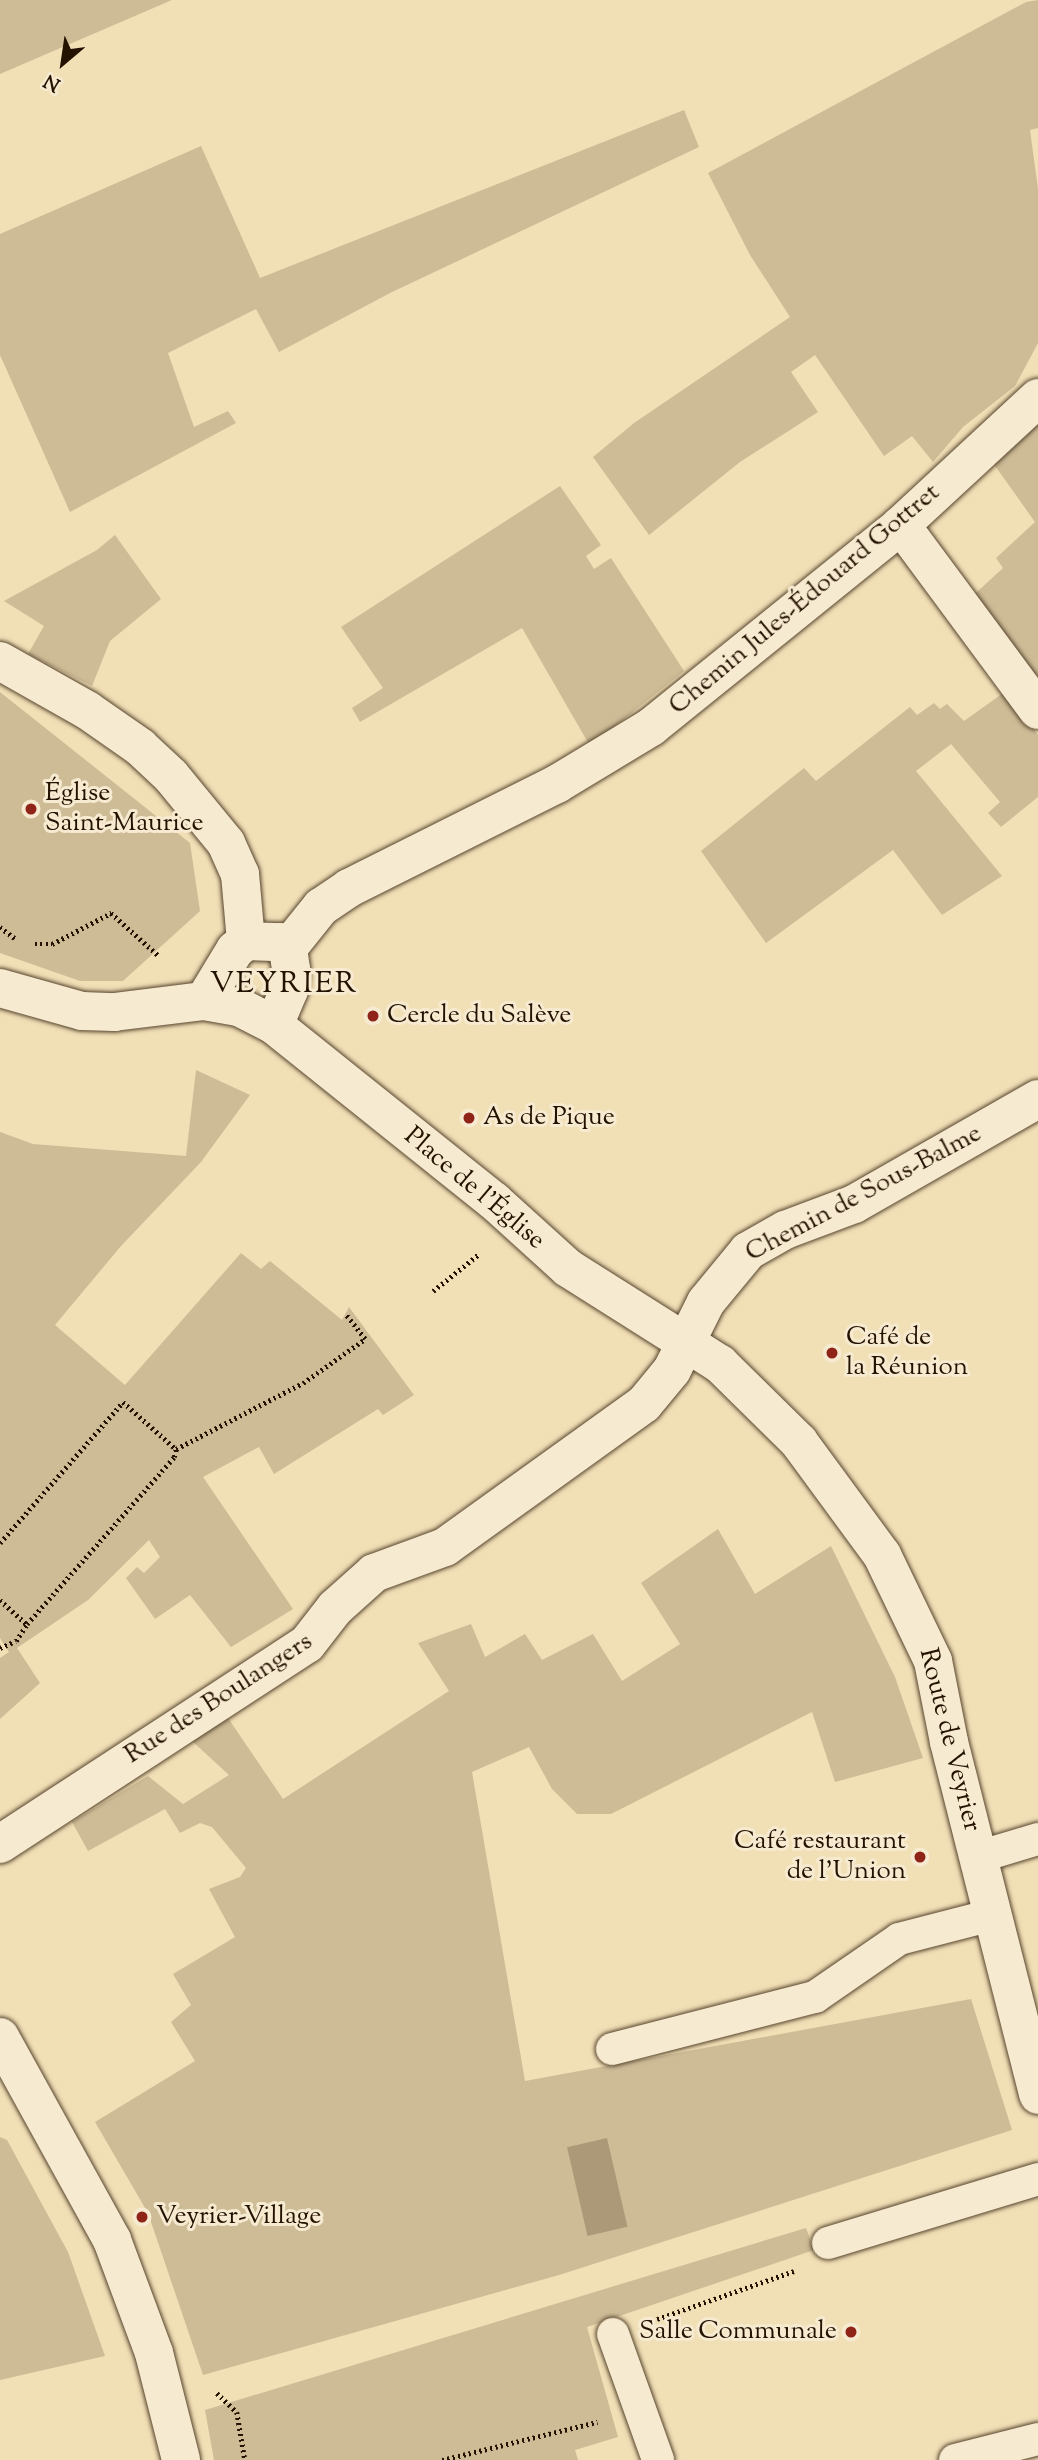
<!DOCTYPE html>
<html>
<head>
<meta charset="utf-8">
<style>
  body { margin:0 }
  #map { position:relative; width:1038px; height:2460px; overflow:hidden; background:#f1dfb6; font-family:"Sorts Mill Goudy",serif }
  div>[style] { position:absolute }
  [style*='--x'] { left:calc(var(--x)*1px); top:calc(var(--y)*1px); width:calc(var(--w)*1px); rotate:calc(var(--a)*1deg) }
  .green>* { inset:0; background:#cebc97 }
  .water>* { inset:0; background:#ab9978; transform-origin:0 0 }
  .path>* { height:4.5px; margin-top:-2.25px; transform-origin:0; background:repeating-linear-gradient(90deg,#241201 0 2px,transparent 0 5.5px) }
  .roads { filter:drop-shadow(0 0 2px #57452e) drop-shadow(0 0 2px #57452e) }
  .service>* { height:32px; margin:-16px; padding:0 16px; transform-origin:16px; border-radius:16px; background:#f6ead0 }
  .pedestrian>* { height:38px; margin:-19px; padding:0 19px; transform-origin:19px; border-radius:19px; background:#f6ead0 }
  .minor>* { height:38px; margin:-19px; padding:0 19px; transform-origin:19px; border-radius:19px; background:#f6ead0 }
  .secondary>* { height:38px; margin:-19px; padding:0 19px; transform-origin:19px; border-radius:19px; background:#f6ead0 }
  .dots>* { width:19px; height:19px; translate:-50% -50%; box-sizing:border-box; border:4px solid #f6ead0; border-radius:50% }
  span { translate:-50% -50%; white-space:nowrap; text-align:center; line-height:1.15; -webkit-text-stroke:6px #f6ead0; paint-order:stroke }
  .street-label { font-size:26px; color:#241201 }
  .poi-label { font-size:26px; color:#241201 }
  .left { translate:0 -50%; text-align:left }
  .right { translate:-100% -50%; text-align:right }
  .quarter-label { font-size:30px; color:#241201; letter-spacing:2px }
  .north { position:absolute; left:28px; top:28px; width:70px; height:70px; -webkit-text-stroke:5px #f6ead0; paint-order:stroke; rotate:209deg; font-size:19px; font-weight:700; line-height:28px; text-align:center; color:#241201 }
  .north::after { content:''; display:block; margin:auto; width:24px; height:32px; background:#241201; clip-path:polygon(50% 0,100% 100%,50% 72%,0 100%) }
</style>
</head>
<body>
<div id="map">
  <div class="green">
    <i style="clip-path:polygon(0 0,172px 0,0 74px)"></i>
    <i style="clip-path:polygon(1038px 0,1038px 128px,1030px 130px,1038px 189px,1038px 343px,1015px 386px,963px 427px,933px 462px,912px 436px,884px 456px,815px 355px,791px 372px,818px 412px,740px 462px,649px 535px,593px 457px,634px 423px,790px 317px,750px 255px,708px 173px,1026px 2px)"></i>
    <i style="clip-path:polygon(684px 110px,699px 147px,390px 293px,279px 352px,256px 309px,168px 353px,194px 427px,228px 411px,236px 423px,70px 512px,0 355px,0 234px,201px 146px,260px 278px)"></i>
    <i style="clip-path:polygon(1038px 421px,1038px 691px,966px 602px,1003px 568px,996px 558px,1035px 522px,993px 463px)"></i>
    <i style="clip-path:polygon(560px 486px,601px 545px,586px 556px,594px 569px,611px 558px,684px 671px,590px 746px,522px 628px,360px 722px,352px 708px,383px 688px,341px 627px)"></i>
    <i style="clip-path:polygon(115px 535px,161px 599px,110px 641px,92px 686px,28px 654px,44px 626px,4px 601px,97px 550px)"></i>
    <i style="clip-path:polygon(1006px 691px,1038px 735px,1038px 797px,1001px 827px,988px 813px,1000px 802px,951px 744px,916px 771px,1002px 876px,942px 915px,893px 850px,766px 943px,701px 851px,804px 768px,816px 781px,910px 707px,917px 715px,934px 703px,940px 709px,947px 704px,964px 721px)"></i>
    <i style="clip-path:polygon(0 692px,190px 843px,200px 911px,123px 981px,80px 981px,0 953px)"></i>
    <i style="clip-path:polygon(196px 1070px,250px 1095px,201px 1162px,121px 1246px,55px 1325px,125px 1385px,241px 1253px,261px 1269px,270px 1261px,342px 1320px,349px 1307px,414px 1395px,383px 1415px,378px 1409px,274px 1474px,259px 1447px,203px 1477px,293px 1609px,231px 1647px,190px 1595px,155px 1619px,126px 1578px,137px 1567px,144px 1573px,160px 1557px,149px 1540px,88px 1600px,17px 1648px,40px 1683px,0 1719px,0 1658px,9px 1652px,0 1638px,0 1132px,33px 1144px,186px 1156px)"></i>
    <i style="clip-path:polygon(718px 1529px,755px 1594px,831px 1546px,895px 1677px,923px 1758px,835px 1782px,812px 1712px,611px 1814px,577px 1814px,552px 1789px,529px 1747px,472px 1772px,525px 2081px,971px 1999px,1012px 2130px,559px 2275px,203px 2375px,148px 2213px,95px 2122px,195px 2061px,171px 2022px,191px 2005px,173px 1974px,235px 1937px,209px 1889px,240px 1877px,246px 1868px,212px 1827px,200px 1823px,180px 1833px,165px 1809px,88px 1851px,72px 1822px,148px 1776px,183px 1804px,229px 1775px,192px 1741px,228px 1718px,283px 1799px,449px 1691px,418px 1643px,471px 1624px,485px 1657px,525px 1634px,542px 1660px,593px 1634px,622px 1681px,680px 1644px,641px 1583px)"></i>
    <i style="clip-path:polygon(0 2137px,7px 2140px,68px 2252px,105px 2356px,0 2380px)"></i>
    <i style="clip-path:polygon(806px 2228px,814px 2250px,587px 2327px,618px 2437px,575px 2450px,578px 2460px,214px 2460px,205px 2410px)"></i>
  </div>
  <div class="water">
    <i style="left:607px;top:2138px;width:91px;height:41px;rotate:77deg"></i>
  </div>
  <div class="path">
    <i style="--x:0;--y:927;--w:20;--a:37"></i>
    <i style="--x:35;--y:944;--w:17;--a:0"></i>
    <i style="--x:52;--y:944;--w:67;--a:-27.7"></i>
    <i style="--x:111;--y:913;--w:64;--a:41.9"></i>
    <i style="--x:433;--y:1291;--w:59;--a:-38.8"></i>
    <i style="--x:0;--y:1543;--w:187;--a:-48.9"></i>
    <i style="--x:123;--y:1402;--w:71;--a:41.6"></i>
    <i style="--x:0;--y:1600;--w:36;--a:42"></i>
    <i style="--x:27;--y:1624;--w:222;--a:-48.6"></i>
    <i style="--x:174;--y:1457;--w:8;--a:-76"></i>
    <i style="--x:176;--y:1449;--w:143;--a:-27.5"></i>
    <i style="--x:303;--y:1383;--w:76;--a:-35.4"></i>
    <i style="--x:365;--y:1339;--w:31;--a:-128"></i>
    <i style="--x:0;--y:1648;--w:17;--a:-24"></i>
    <i style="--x:16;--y:1641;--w:20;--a:-57"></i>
    <i style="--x:657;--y:2319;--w:145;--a:-19.3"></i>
    <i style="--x:217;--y:2393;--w:28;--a:44"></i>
    <i style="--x:237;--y:2412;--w:49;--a:80.5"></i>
    <i style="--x:442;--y:2460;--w:160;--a:-13.8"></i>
  </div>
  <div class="roads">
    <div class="service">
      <i style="--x:978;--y:1857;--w:63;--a:-16.7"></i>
      <i style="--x:612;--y:2049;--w:210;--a:-14.4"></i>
      <i style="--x:815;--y:1997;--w:102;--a:-34.6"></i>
      <i style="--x:899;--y:1939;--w:96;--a:-14.5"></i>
      <i style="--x:828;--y:2243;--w:220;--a:-16.9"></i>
      <i style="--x:613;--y:2334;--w:134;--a:70.3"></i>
      <i style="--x:955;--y:2460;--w:86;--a:-14.2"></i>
    </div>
    <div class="pedestrian">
      <i style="--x:901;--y:525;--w:230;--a:53.5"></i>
    </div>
    <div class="minor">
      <i style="--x:0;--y:661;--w:100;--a:29.4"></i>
      <i style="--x:87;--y:710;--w:65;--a:34.9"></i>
      <i style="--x:140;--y:747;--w:42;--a:43.1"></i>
      <i style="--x:171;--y:776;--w:87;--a:50.6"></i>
      <i style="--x:226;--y:843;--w:34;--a:66"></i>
      <i style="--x:240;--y:874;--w:67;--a:84.9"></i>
      <i style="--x:288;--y:948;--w:53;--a:-51.2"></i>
      <i style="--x:321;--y:907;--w:34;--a:-34"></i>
      <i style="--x:349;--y:888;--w:233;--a:-26.6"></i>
      <i style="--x:557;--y:784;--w:110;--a:-31.2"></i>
      <i style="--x:651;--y:727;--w:321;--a:-38.9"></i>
      <i style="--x:901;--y:525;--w:187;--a:-42.8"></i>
      <i style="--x:0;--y:988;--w:85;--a:15.7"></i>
      <i style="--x:82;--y:1011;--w:32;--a:2"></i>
      <i style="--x:114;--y:1012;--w:91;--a:-7"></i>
      <i style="--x:204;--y:1001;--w:36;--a:10"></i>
      <i style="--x:239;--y:1007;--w:39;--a:27"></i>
      <i style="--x:274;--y:1025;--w:282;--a:38.7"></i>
      <i style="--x:494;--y:1201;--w:100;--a:42.2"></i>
      <i style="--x:568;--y:1268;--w:180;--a:32.3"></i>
      <i style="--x:720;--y:1364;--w:111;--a:44.6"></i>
      <i style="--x:799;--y:1442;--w:140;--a:53.7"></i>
      <i style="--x:882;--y:1555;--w:118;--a:64.3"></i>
      <i style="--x:933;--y:1661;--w:83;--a:78.8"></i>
      <i style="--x:949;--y:1742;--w:364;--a:75.8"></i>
      <i style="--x:204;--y:1001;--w:60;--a:-58.7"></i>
      <i style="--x:235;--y:950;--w:14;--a:-39"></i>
      <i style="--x:246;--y:941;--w:34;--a:2"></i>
      <i style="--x:280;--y:942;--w:10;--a:37"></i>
      <i style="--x:288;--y:948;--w:21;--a:82"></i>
      <i style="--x:291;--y:969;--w:21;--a:95"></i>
      <i style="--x:289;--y:990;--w:38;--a:113"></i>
      <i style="--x:0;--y:1844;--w:366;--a:-33.1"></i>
      <i style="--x:307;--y:1644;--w:46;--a:-52.1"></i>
      <i style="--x:335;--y:1608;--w:52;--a:-41.9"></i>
      <i style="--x:374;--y:1573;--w:76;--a:-20.1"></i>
      <i style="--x:445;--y:1547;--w:245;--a:-35.7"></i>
      <i style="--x:644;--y:1404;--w:44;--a:-50.5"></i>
      <i style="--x:672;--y:1370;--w:76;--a:-63.4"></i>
      <i style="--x:706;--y:1302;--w:66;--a:-50.5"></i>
      <i style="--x:748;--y:1251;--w:43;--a:-29.6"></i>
      <i style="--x:785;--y:1230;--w:74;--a:-20.6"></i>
      <i style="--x:854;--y:1204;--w:212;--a:-29.7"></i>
    </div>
    <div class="secondary">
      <i style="--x:0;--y:2037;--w:232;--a:61.1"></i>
      <i style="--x:112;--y:2240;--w:121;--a:69.6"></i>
      <i style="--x:154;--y:2353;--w:110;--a:75.8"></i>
    </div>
  </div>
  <div class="dots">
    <i style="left:31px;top:809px;background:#8f2418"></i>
    <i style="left:373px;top:1016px;background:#8f2418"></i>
    <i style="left:469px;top:1118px;background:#8f2418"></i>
    <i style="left:832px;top:1353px;background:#8f2418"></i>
    <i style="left:920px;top:1857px;background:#8f2418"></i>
    <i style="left:142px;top:2217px;background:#8f2418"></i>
    <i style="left:851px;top:2332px;background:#8f2418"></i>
  </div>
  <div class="street-label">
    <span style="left:805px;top:600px;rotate:-40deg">Chemin Jules-Édouard Gottret</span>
    <span style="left:474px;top:1189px;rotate:40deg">Place de l'Église</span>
    <span style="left:864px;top:1194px;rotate:-28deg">Chemin de Sous-Balme</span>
    <span style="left:219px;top:1699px;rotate:-33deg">Rue des Boulangers</span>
    <span style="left:949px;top:1740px;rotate:76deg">Route de Veyrier</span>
  </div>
  <div class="poi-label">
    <span class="left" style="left:45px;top:809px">Église<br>Saint-Maurice</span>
    <span class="left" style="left:387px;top:1016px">Cercle du Salève</span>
    <span class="left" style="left:483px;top:1118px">As de Pique</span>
    <span class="left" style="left:846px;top:1353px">Café de<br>la Réunion</span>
    <span class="right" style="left:906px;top:1857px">Café restaurant<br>de l'Union</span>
    <span class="left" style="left:156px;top:2217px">Veyrier-Village</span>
    <span class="right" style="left:837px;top:2332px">Salle Communale</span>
  </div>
  <div class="quarter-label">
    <span style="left:284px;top:985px">VEYRIER</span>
  </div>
  <div class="north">N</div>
</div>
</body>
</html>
